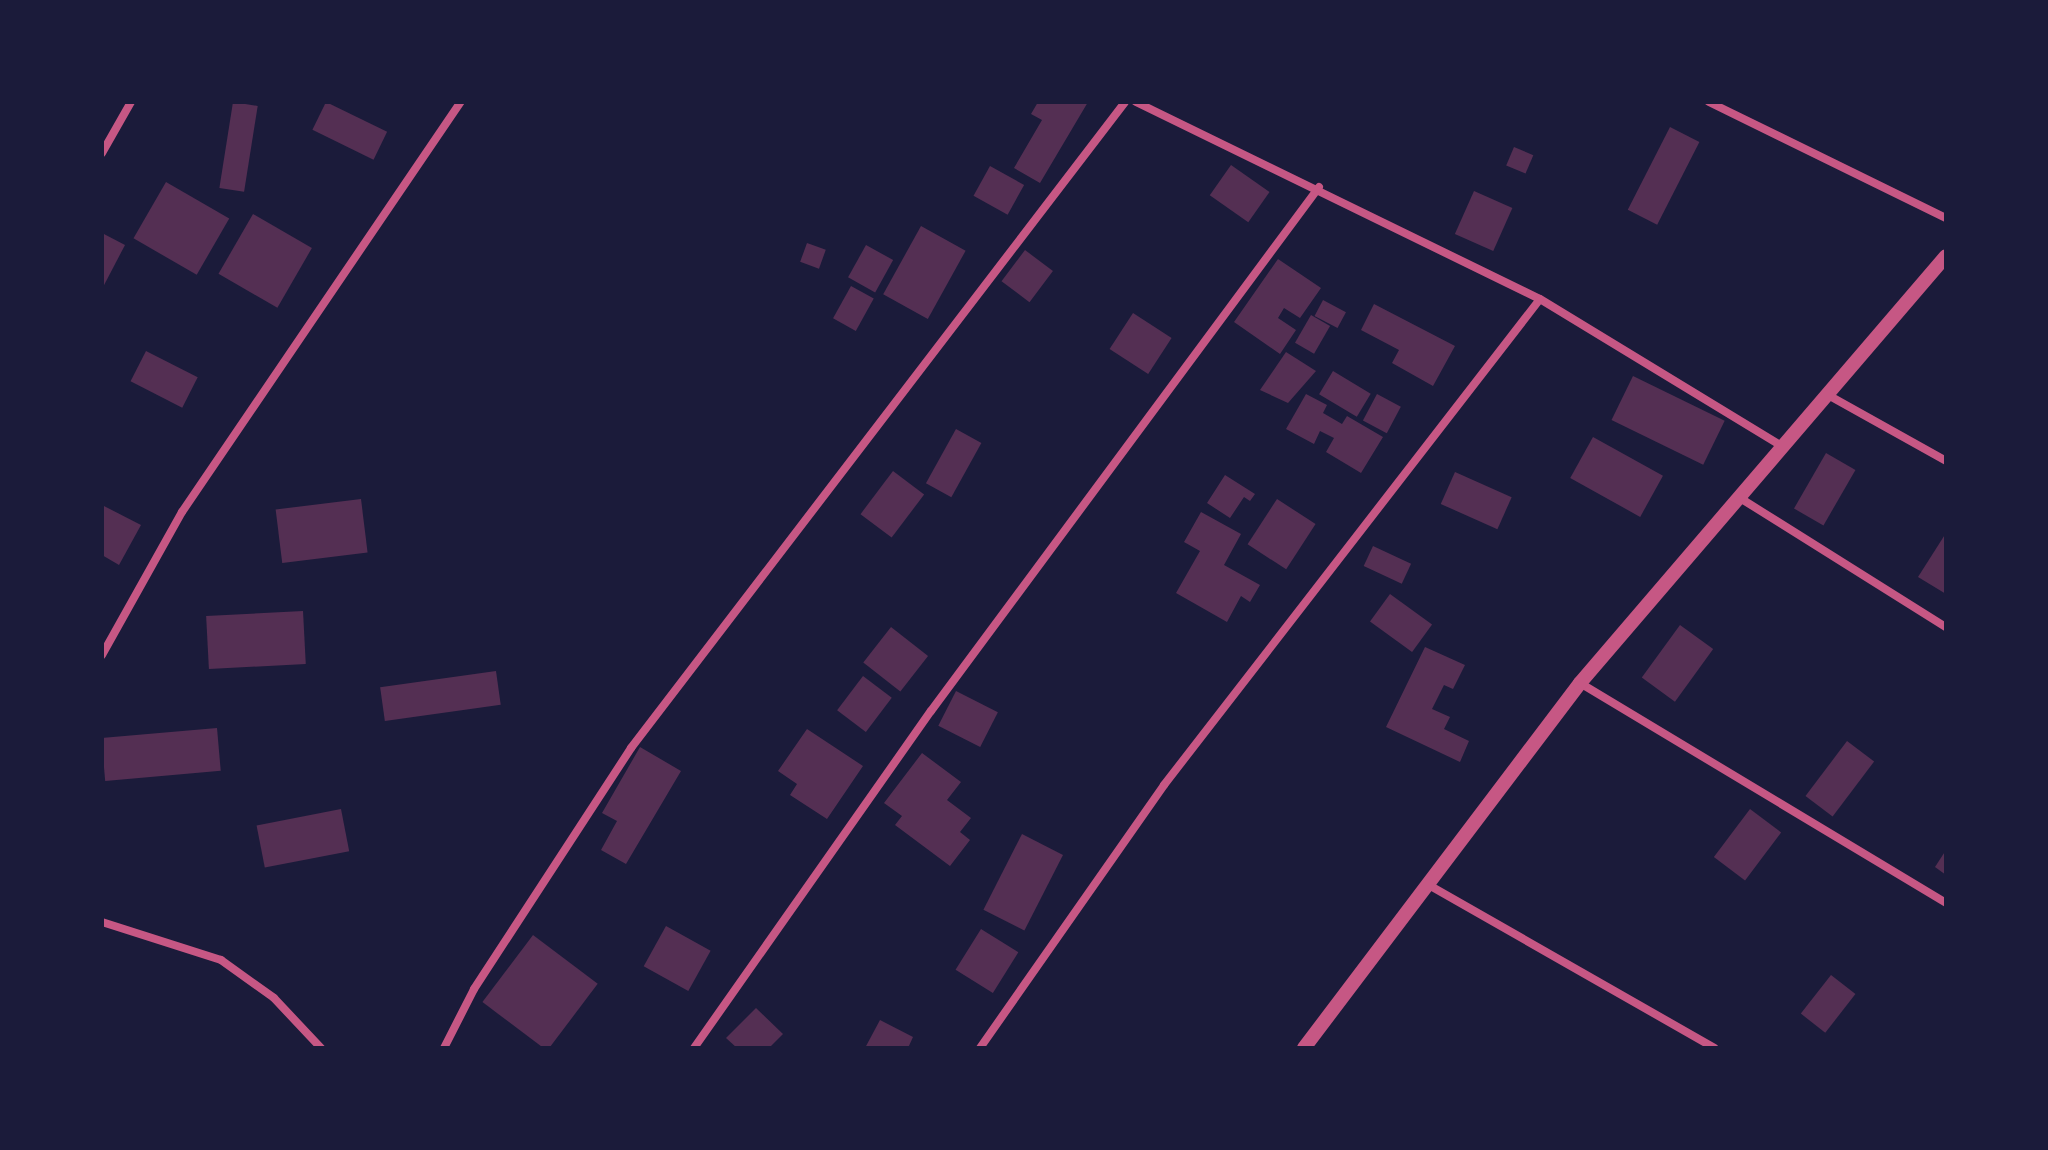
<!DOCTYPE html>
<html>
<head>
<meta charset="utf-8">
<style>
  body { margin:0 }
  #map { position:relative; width:2048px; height:1150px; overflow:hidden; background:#1b1b3a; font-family:Rubik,sans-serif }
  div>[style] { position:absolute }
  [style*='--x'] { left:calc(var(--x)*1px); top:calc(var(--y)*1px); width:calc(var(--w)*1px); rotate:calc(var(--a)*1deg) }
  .building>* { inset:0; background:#542f53; transform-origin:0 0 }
  .minor>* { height:8px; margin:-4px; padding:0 4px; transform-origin:4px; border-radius:4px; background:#c65784 }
  .tertiary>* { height:14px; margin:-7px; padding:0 7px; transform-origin:7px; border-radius:7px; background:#c65784 }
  span { translate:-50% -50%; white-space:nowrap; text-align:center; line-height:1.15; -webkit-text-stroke:8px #1b1b3a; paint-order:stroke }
  .frame { position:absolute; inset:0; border:104px solid #1b1b3a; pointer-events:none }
</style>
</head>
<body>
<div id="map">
  <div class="building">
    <i style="left:233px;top:102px;width:25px;height:87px;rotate:9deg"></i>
    <i style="left:326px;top:102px;width:68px;height:31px;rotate:26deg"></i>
    <i style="clip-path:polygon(1038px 102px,1088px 102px,1040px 183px,1014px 168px,1042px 120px,1031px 114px)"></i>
    <i style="left:1670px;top:127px;width:33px;height:93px;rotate:27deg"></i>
    <i style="left:1514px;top:147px;width:21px;height:20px;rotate:23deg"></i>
    <i style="left:1231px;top:165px;width:47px;height:37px;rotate:35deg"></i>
    <i style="left:990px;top:166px;width:39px;height:34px;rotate:29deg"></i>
    <i style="left:166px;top:182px;width:73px;height:65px;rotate:30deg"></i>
    <i style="left:1474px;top:191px;width:42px;height:47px;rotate:24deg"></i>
    <i style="left:253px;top:214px;width:68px;height:69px;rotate:30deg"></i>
    <i style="left:921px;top:226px;width:51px;height:78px;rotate:29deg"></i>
    <i style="clip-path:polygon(102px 233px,125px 245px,102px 289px)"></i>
    <i style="left:807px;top:243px;width:20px;height:20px;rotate:20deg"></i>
    <i style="left:866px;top:245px;width:31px;height:37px;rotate:29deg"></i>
    <i style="left:1025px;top:250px;width:35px;height:39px;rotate:37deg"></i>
    <i style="clip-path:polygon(1278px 259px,1321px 288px,1300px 318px,1284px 308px,1278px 318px,1296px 330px,1280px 354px,1234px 322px)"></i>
    <i style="left:851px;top:286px;width:26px;height:37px;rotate:29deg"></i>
    <i style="left:1323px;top:300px;width:26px;height:18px;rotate:28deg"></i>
    <i style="clip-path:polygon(1374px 304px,1455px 346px,1433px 386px,1392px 363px,1399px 350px,1361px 330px)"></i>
    <i style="left:1133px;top:313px;width:46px;height:43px;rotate:33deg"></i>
    <i style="left:1311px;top:315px;width:22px;height:32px;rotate:30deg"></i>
    <i style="left:146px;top:351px;width:58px;height:34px;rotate:27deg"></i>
    <i style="clip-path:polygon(1286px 352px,1316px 371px,1288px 403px,1260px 390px)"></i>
    <i style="left:1333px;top:371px;width:44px;height:27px;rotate:31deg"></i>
    <i style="left:1633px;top:376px;width:102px;height:49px;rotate:26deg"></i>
    <i style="clip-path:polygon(1306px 394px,1327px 405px,1323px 413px,1342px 424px,1347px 416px,1383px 437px,1361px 473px,1326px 452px,1334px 438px,1320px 431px,1314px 444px,1286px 429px)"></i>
    <i style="left:1377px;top:394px;width:27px;height:30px;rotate:28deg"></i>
    <i style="left:956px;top:429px;width:29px;height:62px;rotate:29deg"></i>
    <i style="left:1593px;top:437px;width:80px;height:47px;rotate:29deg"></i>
    <i style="left:1826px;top:453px;width:34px;height:64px;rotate:30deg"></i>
    <i style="left:893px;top:471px;width:39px;height:54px;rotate:37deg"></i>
    <i style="left:1455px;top:472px;width:62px;height:35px;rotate:24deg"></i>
    <i style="clip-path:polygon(1225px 475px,1255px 494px,1250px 501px,1244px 497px,1230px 518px,1207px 503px)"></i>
    <i style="left:361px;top:499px;width:54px;height:86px;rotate:83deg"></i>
    <i style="left:1277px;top:499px;width:46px;height:54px;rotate:33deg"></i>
    <i style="clip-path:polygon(102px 505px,141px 525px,119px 565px,102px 555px)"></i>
    <i style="clip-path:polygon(1201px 512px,1241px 534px,1224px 565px,1260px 585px,1250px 602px,1241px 596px,1227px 622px,1176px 593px,1200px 551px,1184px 542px)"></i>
    <i style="clip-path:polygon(1946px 533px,1946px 594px,1918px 577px)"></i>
    <i style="left:1373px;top:546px;width:42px;height:22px;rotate:25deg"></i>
    <i style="left:1390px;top:594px;width:52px;height:34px;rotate:36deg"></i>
    <i style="left:303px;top:611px;width:53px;height:97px;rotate:87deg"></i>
    <i style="left:1680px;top:625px;width:41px;height:65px;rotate:36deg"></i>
    <i style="left:891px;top:627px;width:47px;height:45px;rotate:38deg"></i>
    <i style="clip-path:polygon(1425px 647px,1465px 665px,1453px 689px,1444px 685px,1432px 709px,1450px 717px,1444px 729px,1469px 741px,1460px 762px,1386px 727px)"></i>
    <i style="left:496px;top:671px;width:34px;height:117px;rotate:82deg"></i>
    <i style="left:863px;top:676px;width:36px;height:43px;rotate:37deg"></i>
    <i style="left:956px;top:691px;width:47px;height:39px;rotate:27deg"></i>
    <i style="left:217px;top:728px;width:43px;height:116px;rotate:85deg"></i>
    <i style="clip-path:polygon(807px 729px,863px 766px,827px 819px,790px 795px,797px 784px,778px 771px)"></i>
    <i style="left:1847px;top:741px;width:34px;height:69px;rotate:37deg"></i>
    <i style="clip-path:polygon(640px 747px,681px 771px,626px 864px,601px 850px,617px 821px,602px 813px)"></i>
    <i style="clip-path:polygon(922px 753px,961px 782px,947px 800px,971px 818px,960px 832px,970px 840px,950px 866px,895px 825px,902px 816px,884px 803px)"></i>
    <i style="left:341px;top:809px;width:43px;height:86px;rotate:79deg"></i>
    <i style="left:1750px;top:809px;width:39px;height:60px;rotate:37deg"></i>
    <i style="left:1022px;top:834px;width:46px;height:85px;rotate:27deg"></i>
    <i style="clip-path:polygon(1946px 850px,1946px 875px,1935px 867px)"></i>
    <i style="left:666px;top:926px;width:51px;height:46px;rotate:29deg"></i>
    <i style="left:981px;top:929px;width:44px;height:48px;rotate:32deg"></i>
    <i style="left:533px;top:935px;width:81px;height:84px;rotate:37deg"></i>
    <i style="left:1831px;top:975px;width:31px;height:49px;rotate:38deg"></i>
    <i style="clip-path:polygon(756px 1008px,783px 1034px,769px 1048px,737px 1048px,726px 1038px)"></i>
    <i style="clip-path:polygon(880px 1020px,913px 1037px,908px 1048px,865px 1048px)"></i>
  </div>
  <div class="minor">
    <i style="--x:1136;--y:102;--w:449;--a:26"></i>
    <i style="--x:1540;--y:299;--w:283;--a:31.3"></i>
    <i style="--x:1709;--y:102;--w:264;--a:26.1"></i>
    <i style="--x:102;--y:153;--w:59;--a:-60.4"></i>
    <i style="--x:1828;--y:395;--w:135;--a:29.2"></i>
    <i style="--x:1740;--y:498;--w:243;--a:32.1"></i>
    <i style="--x:102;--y:655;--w:164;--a:-60.8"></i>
    <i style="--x:182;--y:512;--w:496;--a:-55.8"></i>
    <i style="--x:1580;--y:683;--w:427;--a:31"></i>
    <i style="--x:1427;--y:884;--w:331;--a:29.7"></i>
    <i style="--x:102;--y:922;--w:125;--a:17.7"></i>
    <i style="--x:221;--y:960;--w:65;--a:35.6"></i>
    <i style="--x:274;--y:998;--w:69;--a:46.8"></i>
    <i style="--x:444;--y:1048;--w:66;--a:-63"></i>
    <i style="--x:474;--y:989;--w:288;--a:-56.9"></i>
    <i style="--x:631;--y:748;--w:813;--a:-52.59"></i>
    <i style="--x:694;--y:1048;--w:412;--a:-54.9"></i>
    <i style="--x:931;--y:711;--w:652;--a:-53.48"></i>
    <i style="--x:980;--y:1048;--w:321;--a:-55"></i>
    <i style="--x:1164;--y:785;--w:614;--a:-52.27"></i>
  </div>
  <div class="tertiary">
    <i style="--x:1304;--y:1048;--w:458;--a:-52.9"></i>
    <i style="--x:1580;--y:683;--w:562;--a:-49.4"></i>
  </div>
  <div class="frame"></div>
</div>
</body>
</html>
